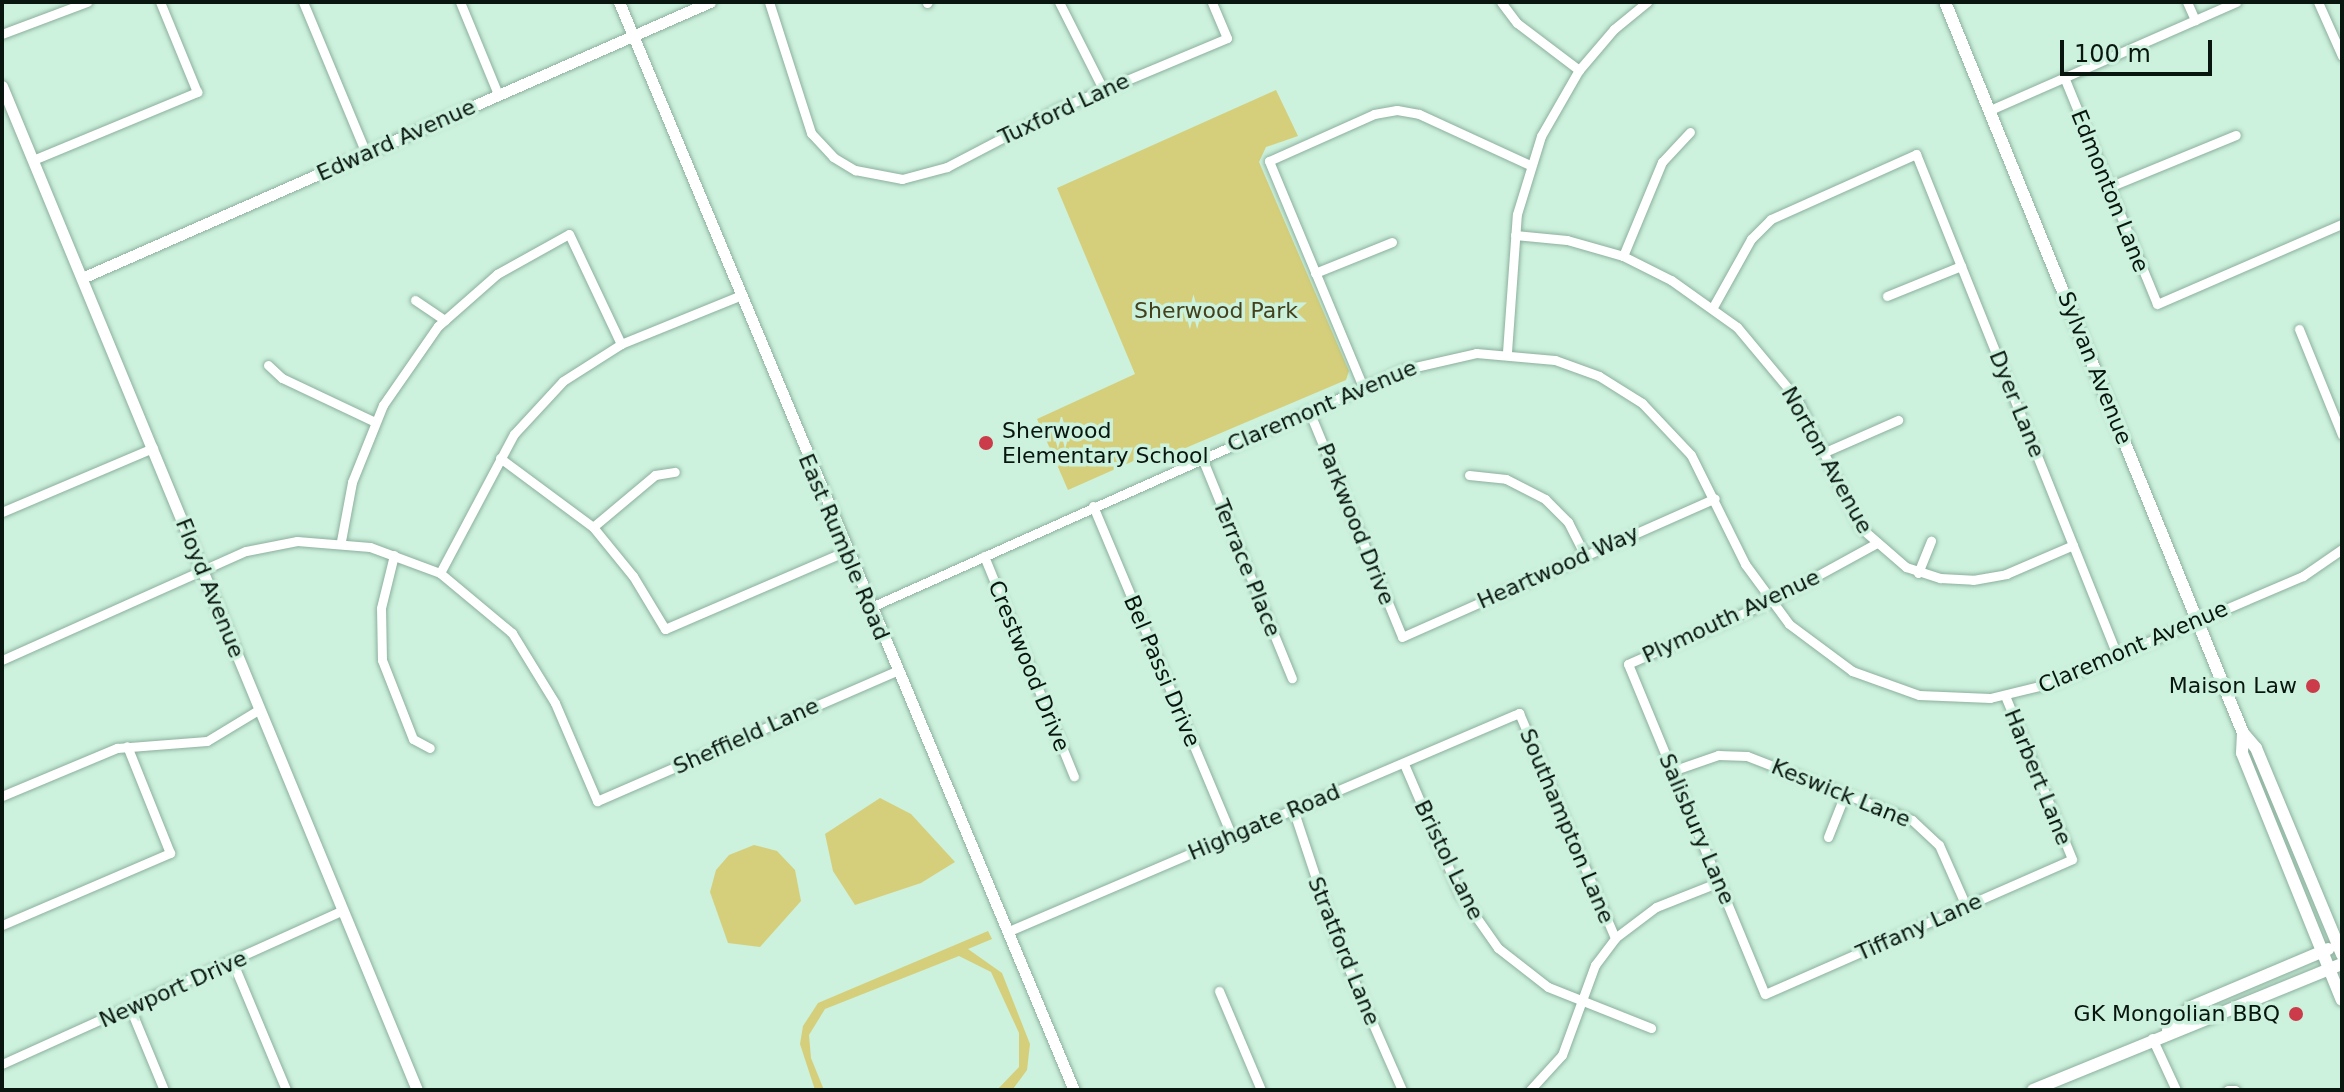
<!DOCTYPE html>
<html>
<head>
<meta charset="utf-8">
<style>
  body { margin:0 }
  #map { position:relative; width:2344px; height:1092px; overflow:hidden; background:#ccf1dd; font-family:"DejaVu Sans",sans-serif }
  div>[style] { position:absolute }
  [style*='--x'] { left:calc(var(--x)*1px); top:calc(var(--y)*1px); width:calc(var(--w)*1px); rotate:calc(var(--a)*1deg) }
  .green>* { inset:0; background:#d5cf7b }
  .roads { filter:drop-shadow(0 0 2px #8cb09d) drop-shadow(0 0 2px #8cb09d) }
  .minor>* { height:9px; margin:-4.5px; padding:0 4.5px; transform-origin:4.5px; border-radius:4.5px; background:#fff }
  .tertiary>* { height:11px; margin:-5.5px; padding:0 5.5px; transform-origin:5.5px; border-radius:5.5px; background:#fff }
  .secondary>* { height:12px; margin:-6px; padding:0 6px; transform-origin:6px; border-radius:6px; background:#fff }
  .dots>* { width:22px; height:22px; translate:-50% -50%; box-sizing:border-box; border:4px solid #ccf1dd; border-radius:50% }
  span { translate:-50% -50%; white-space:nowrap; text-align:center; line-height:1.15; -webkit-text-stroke:7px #ccf1dd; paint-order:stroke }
  .street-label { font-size:22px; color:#08160f }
  .park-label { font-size:22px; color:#43401c }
  .poi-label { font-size:22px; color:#08160f }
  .left { translate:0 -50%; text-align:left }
  .right { translate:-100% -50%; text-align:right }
  .frame { position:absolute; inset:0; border:4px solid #08160f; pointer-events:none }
  .scale { position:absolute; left:2060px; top:40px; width:152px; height:36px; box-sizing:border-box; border:4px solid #08160f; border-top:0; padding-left:10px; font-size:24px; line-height:28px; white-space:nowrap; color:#08160f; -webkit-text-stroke:6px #ccf1dd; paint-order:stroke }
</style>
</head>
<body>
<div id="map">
  <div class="green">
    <i style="clip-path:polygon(1276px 90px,1298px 136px,1266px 147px,1259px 162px,1349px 371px,1346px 380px,1169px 455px,1165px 447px,1068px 490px,1037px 419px,1135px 374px,1057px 188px)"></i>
    <i style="clip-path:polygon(880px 798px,911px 814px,955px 862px,921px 883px,855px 905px,833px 871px,825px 834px)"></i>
    <i style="clip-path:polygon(754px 845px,777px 851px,795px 870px,801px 901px,760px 947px,728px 943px,710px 892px,716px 870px,729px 855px)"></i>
    <i style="clip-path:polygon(988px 931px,992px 939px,968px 949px,1002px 973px,1030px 1044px,1027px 1070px,1013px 1089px,997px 1090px,1019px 1067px,1019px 1033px,991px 972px,959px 956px,825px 1009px,809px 1035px,811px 1058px,824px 1090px,815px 1090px,800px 1044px,803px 1026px,818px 1003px)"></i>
  </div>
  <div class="roads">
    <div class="minor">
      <i style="--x:303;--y:2;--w:164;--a:67.4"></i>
      <i style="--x:460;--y:2;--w:100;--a:67.6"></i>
      <i style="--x:769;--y:2;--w:138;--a:72.2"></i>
      <i style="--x:811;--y:133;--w:33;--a:47"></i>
      <i style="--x:833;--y:157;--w:26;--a:31"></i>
      <i style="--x:855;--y:170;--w:48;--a:10.8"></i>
      <i style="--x:902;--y:179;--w:47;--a:-14.9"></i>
      <i style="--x:947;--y:167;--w:127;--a:-27.6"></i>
      <i style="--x:1060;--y:108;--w:181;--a:-22.7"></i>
      <i style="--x:1227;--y:38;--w:39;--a:-113"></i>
      <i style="--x:1059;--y:2;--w:97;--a:63.2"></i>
      <i style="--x:1501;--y:2;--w:26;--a:53"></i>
      <i style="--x:1517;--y:23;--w:78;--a:37.2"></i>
      <i style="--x:2187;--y:2;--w:20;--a:66"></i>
      <i style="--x:2318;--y:2;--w:59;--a:66"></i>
      <i style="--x:927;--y:3;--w:1;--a:-45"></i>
      <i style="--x:2;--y:34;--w:91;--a:-20.6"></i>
      <i style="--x:2064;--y:77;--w:245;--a:67.7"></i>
      <i style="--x:2157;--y:304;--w:202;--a:-23.4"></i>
      <i style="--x:1990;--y:110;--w:269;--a:-23.7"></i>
      <i style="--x:33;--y:160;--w:178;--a:-22.5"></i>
      <i style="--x:197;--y:92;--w:97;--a:-112.3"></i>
      <i style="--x:2109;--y:187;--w:137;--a:-22.3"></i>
      <i style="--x:1515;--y:235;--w:52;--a:5.5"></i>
      <i style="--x:1567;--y:240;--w:58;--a:15.9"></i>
      <i style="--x:1623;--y:256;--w:54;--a:26.6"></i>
      <i style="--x:1671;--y:280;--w:81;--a:35.5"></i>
      <i style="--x:1737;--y:327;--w:94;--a:50.2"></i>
      <i style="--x:1797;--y:399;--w:144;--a:63.6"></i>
      <i style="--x:1861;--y:528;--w:60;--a:40.9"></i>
      <i style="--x:1906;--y:567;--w:36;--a:18"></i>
      <i style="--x:1940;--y:578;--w:33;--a:3"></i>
      <i style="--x:1973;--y:580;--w:34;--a:-10"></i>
      <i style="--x:2006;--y:574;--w:73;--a:-23.4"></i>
      <i style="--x:1623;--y:256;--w:102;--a:-67.5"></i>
      <i style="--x:1662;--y:162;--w:41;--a:-47"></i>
      <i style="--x:1315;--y:273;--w:83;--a:-21.9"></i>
      <i style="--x:1887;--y:296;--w:80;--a:-22.1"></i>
      <i style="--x:415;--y:300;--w:36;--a:34"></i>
      <i style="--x:1713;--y:307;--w:78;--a:-60.8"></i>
      <i style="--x:1751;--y:239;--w:28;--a:-45"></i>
      <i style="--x:1771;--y:219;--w:159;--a:-24.1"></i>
      <i style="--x:1916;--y:154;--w:540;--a:68.14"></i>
      <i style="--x:2299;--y:329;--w:114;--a:67.9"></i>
      <i style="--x:1507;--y:352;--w:138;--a:-85.9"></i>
      <i style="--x:1517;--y:214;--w:82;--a:-72.9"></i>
      <i style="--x:1541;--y:136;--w:76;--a:-60.1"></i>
      <i style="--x:1579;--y:70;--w:54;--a:-49.5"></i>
      <i style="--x:1614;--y:29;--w:43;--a:-39.3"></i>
      <i style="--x:268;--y:365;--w:19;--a:43"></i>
      <i style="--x:282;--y:378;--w:103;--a:25.3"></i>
      <i style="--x:1363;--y:387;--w:245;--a:-112.6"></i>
      <i style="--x:1269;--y:161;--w:115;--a:-24.1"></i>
      <i style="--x:1374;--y:114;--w:23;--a:-10"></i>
      <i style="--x:1397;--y:110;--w:22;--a:10"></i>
      <i style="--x:1419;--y:114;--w:122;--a:24.7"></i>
      <i style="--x:1309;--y:411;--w:244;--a:67.6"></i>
      <i style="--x:1402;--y:637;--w:342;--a:-23.9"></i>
      <i style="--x:1825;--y:452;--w:80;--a:-23.7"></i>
      <i style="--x:500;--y:458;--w:116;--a:36.6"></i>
      <i style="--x:593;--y:527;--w:63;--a:50.8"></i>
      <i style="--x:633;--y:576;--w:62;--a:58.9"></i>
      <i style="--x:665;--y:629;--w:197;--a:-23.3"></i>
      <i style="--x:1202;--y:458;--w:238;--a:67.8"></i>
      <i style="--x:1469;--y:475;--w:37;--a:6"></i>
      <i style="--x:1506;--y:479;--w:44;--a:27.1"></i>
      <i style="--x:1545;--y:499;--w:33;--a:45"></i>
      <i style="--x:1568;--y:522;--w:37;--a:63"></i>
      <i style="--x:1093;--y:506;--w:357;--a:67.2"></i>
      <i style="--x:2;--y:512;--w:164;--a:-23"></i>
      <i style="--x:593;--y:527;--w:81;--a:-40"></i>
      <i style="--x:655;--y:475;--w:20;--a:-9"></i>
      <i style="--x:341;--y:541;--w:60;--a:-79.4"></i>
      <i style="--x:352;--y:482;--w:83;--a:-68.1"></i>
      <i style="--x:383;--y:405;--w:96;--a:-55.2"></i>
      <i style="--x:438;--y:326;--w:79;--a:-41.4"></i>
      <i style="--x:497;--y:274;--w:82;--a:-29.1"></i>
      <i style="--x:569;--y:234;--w:122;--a:64.7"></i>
      <i style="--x:1875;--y:544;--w:121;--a:151.3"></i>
      <i style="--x:1769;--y:602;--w:154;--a:156.3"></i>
      <i style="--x:1628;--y:664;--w:357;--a:67.5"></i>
      <i style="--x:1765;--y:994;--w:335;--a:-23.7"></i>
      <i style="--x:2072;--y:859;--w:176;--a:-112.3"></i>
      <i style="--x:394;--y:555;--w:55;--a:103.8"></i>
      <i style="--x:381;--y:608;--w:52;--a:88.9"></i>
      <i style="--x:382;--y:660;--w:85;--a:68.6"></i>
      <i style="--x:413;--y:739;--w:19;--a:28"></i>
      <i style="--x:984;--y:556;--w:238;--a:67.8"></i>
      <i style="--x:440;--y:573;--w:157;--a:-62"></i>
      <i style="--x:514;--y:434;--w:72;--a:-47.2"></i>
      <i style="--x:563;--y:381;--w:69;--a:-32.5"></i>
      <i style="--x:621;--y:344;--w:127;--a:-22.1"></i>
      <i style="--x:1918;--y:573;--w:35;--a:-68"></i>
      <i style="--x:869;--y:608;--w:584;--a:-24.06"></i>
      <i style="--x:1402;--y:370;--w:76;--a:-12.9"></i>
      <i style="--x:1476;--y:353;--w:79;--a:5.1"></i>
      <i style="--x:1555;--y:360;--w:47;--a:20"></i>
      <i style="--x:1599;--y:376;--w:51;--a:32.1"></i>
      <i style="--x:1642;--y:403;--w:71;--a:46.7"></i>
      <i style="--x:1691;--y:455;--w:122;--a:63.6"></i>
      <i style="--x:1745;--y:564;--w:74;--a:53.7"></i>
      <i style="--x:1789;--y:624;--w:79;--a:36.7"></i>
      <i style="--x:1852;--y:671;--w:71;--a:19.7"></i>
      <i style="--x:1919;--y:695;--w:71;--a:2.4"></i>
      <i style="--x:1990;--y:698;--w:64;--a:-13.6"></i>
      <i style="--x:2052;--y:683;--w:273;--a:-23.1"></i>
      <i style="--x:2303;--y:576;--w:47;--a:-34.7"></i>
      <i style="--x:2;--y:660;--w:267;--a:-24.1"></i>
      <i style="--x:246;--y:551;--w:52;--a:-11.1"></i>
      <i style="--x:297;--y:541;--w:73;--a:4.7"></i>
      <i style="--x:370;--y:547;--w:75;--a:20.4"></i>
      <i style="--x:440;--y:573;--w:94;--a:39.8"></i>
      <i style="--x:512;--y:633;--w:82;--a:58.4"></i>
      <i style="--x:555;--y:703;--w:107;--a:66.8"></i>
      <i style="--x:597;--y:801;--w:326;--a:-23.5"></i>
      <i style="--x:1404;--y:764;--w:142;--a:66.7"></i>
      <i style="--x:1460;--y:894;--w:66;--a:54.9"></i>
      <i style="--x:1498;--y:948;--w:63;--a:38"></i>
      <i style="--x:1548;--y:987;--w:111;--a:21.7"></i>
      <i style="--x:1672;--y:771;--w:49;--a:-19.2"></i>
      <i style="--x:1718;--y:755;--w:29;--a:2"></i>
      <i style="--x:1747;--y:756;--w:177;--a:21.2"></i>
      <i style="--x:1912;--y:820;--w:37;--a:43"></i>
      <i style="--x:1939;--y:845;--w:67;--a:66.1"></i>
      <i style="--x:2;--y:796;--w:125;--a:-22.7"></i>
      <i style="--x:117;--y:748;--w:90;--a:-4.4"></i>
      <i style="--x:207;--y:741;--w:62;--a:-31.1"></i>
      <i style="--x:1293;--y:809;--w:140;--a:71.7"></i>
      <i style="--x:1337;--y:942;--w:162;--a:66.3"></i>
      <i style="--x:1828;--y:837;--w:46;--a:-68.4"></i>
      <i style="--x:2;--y:925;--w:183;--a:-23.2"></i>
      <i style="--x:170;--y:853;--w:115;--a:-111.9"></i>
      <i style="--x:1009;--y:931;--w:555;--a:-23.14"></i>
      <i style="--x:1519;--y:713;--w:245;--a:66.9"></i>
      <i style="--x:233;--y:963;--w:138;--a:67.3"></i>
      <i style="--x:1219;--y:991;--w:108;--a:67"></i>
      <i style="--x:130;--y:1008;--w:89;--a:67.5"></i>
      <i style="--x:2152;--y:1038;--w:57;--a:65.2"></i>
      <i style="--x:2;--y:1064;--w:374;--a:-24.3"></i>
      <i style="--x:1530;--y:1090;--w:47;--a:-47.6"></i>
      <i style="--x:1562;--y:1055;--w:96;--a:-69.9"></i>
      <i style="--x:1595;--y:965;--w:34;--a:-53"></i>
      <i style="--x:1615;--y:938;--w:51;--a:-37.1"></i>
      <i style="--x:1656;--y:907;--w:68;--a:-21.6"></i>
      <i style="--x:2228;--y:1090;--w:7;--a:0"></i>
    </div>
    <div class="tertiary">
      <i style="--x:619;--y:2;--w:1179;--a:67.31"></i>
      <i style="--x:2;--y:86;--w:1086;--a:67.54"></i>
      <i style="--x:82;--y:278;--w:686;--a:-23.73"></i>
    </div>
    <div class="secondary">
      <i style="--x:1945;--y:2;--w:789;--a:67.82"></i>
      <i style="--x:2243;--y:733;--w:20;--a:49"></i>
      <i style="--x:2256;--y:748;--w:224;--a:67.4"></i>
      <i style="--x:2243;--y:733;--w:20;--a:93"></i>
      <i style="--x:2242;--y:753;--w:266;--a:68"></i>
      <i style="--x:2168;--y:1030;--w:33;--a:-45"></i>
      <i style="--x:2191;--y:1007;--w:149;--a:-22.9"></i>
      <i style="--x:2033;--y:1090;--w:334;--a:-22.2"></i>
    </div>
  </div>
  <div class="dots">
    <i style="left:986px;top:443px;background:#cb3b49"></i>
    <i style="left:2313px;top:686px;background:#cb3b49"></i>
    <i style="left:2296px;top:1014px;background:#cb3b49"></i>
  </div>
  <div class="street-label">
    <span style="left:1064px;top:109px;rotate:-25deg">Tuxford Lane</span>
    <span style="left:396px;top:140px;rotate:-24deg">Edward Avenue</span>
    <span style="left:2110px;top:191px;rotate:68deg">Edmonton Lane</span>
    <span style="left:2095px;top:368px;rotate:68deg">Sylvan Avenue</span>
    <span style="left:2017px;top:404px;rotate:68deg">Dyer Lane</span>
    <span style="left:1322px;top:406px;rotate:-23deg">Claremont Avenue</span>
    <span style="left:1827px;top:460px;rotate:61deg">Norton Avenue</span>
    <span style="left:1356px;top:524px;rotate:68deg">Parkwood Drive</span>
    <span style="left:844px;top:547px;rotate:67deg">East Rumble Road</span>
    <span style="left:1558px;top:567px;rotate:-24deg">Heartwood Way</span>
    <span style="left:1247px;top:568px;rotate:68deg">Terrace Place</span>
    <span style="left:210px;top:588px;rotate:68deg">Floyd Avenue</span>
    <span style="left:1731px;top:616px;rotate:-25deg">Plymouth Avenue</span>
    <span style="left:2133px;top:647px;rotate:-23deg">Claremont Avenue</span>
    <span style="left:1029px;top:666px;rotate:68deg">Crestwood Drive</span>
    <span style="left:1162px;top:671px;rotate:67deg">Bel Passi Drive</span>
    <span style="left:746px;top:736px;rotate:-24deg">Sheffield Lane</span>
    <span style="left:2038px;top:777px;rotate:68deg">Harbert Lane</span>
    <span style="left:1841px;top:793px;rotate:22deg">Keswick Lane</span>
    <span style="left:1264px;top:822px;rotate:-23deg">Highgate Road</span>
    <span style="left:1567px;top:826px;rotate:67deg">Southampton Lane</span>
    <span style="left:1697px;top:829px;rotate:67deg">Salisbury Lane</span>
    <span style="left:1449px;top:860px;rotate:64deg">Bristol Lane</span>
    <span style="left:1919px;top:927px;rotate:-24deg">Tiffany Lane</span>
    <span style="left:1344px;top:951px;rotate:68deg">Stratford Lane</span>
    <span style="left:173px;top:989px;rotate:-24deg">Newport Drive</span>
  </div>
  <div class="park-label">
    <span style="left:1216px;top:311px">Sherwood Park</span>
  </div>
  <div class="poi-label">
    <span class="left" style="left:1002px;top:443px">Sherwood<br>Elementary School</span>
    <span class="right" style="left:2297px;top:686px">Maison Law</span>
    <span class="right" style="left:2280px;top:1014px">GK Mongolian BBQ</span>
  </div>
  <div class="frame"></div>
  <div class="scale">100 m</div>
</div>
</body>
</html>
